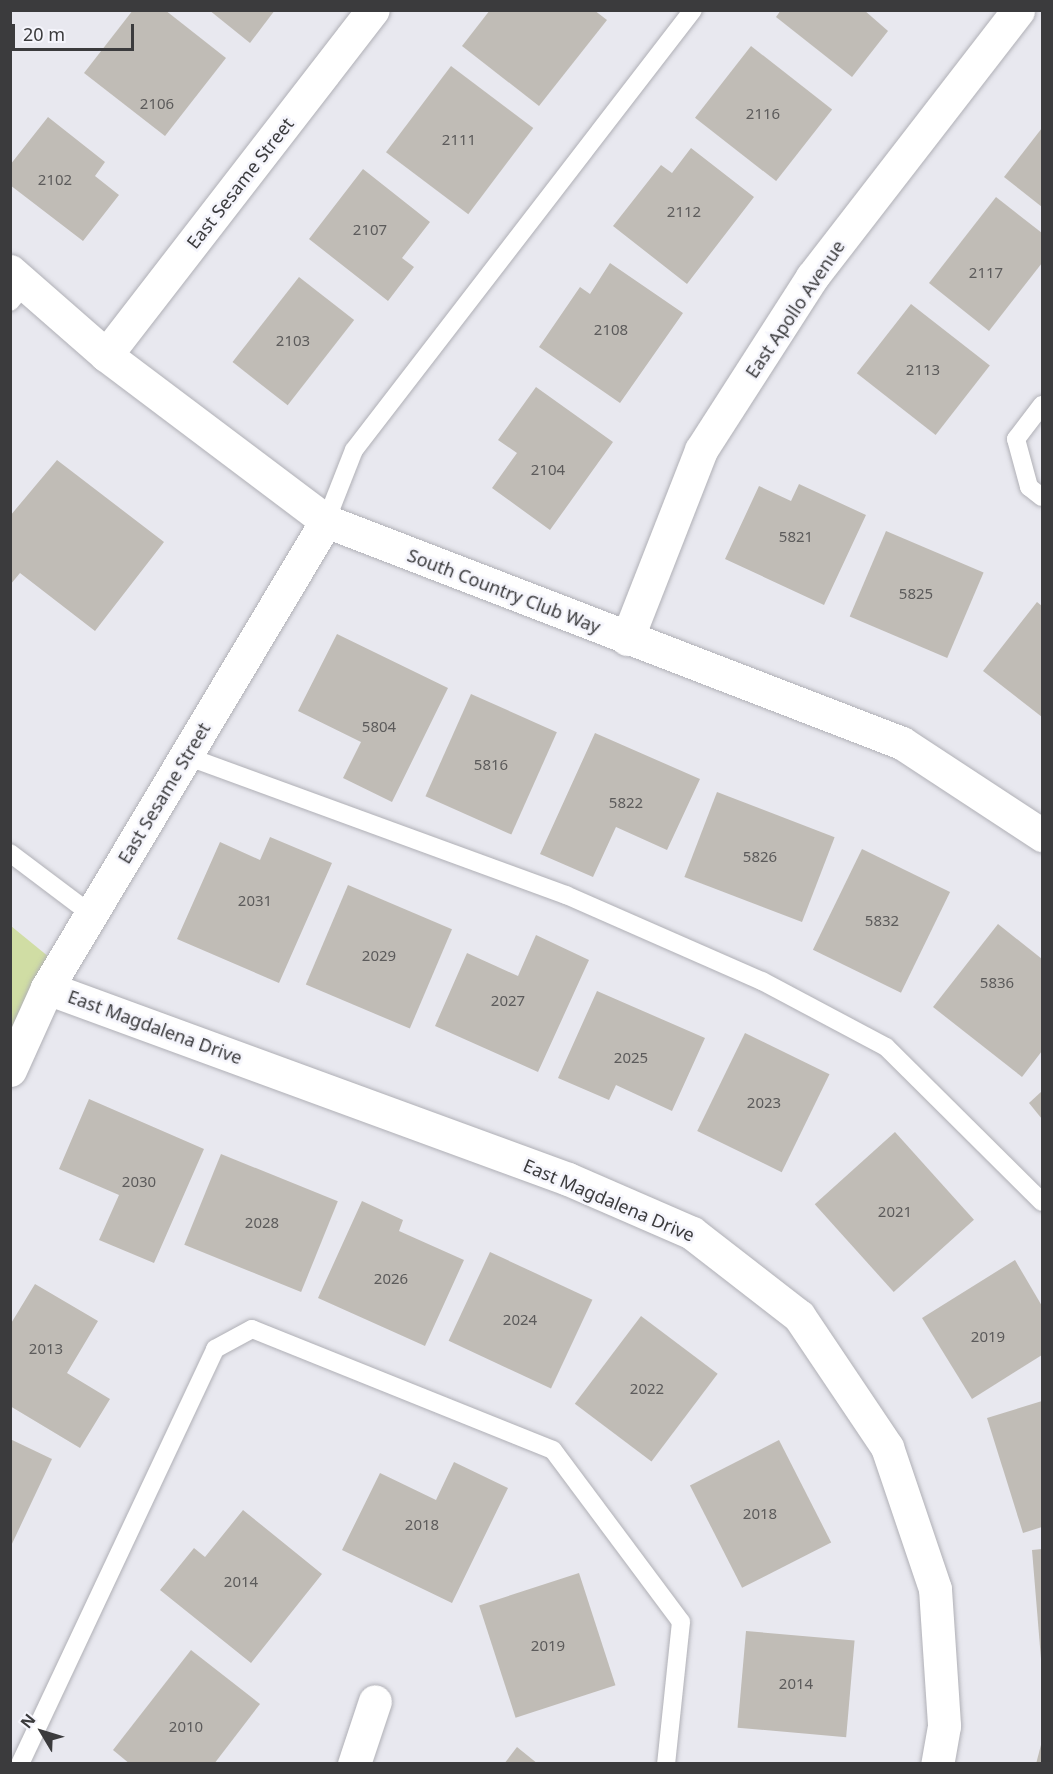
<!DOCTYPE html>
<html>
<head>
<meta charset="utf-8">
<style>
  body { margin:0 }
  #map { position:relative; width:1053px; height:1774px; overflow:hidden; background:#e8e8ef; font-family:"Noto Sans",sans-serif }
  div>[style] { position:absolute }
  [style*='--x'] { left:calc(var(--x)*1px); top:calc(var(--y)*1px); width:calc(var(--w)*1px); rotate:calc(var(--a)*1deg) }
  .green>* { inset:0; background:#d0dda4 }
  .building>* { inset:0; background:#c0bcb6; transform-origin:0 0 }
  .roads { filter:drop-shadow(0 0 2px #b0b0b6) drop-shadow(0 0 2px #b0b0b6) }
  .service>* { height:18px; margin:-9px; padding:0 9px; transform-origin:9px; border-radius:9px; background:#fff }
  .minor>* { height:33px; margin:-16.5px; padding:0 16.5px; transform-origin:16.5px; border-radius:16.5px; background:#fff }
  .tertiary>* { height:33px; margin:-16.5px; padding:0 16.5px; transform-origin:16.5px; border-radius:16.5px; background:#fff }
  span { translate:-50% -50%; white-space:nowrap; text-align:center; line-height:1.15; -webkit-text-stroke:5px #f5f5fc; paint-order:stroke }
  .number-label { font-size:15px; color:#5c5b5b }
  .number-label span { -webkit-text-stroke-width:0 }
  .street-label { font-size:18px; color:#3b3b3d }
  .frame { position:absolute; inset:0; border:12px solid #3b3b3d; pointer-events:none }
  .north { position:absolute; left:12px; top:1702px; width:60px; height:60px; -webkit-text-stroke:4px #f5f5fc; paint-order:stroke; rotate:308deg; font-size:16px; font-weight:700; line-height:24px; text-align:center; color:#3b3b3d }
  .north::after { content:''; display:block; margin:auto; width:21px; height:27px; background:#3b3b3d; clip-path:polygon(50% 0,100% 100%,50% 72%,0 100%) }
  .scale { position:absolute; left:12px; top:24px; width:122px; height:27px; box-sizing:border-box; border:3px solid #3b3b3d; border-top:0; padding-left:8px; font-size:18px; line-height:21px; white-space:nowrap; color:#3b3b3d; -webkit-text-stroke:4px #f5f5fc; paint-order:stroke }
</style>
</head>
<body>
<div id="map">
  <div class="green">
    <i style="clip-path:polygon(11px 926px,60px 966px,11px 1070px)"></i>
  </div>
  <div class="building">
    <i style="clip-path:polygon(133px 10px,165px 10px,226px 58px,165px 136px,84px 73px)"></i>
    <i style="clip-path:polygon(209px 10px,275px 10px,250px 43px)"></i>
    <i style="clip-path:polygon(490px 10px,594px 10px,607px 20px,539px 106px,462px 46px)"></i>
    <i style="clip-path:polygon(781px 10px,864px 10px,888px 31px,852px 77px,776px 17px)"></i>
    <i style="left:751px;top:46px;width:103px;height:91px;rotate:38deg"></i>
    <i style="left:451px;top:66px;width:103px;height:108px;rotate:37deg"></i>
    <i style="clip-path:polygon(48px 117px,105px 162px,95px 176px,119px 195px,83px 241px,10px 185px,10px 165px)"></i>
    <i style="clip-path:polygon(1042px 128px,1042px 207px,1004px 177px)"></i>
    <i style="clip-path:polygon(691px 148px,754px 197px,687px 284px,613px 226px,661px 165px,672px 173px)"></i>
    <i style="clip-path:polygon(363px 169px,430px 222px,402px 258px,414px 267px,388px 301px,309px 239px)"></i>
    <i style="clip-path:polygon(996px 197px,1042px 233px,1042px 263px,989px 331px,929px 283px)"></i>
    <i style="clip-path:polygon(610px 263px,683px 313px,620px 403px,539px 347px,580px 287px,590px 294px)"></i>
    <i style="left:299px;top:277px;width:70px;height:108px;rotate:38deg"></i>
    <i style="left:911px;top:304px;width:100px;height:88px;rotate:38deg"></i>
    <i style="clip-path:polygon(536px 387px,613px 442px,550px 530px,492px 488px,517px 453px,498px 440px)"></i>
    <i style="clip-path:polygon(57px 460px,164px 542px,95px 631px,20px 573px,10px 585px,10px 516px)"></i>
    <i style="clip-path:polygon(799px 484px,866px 515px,824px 605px,725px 559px,759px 486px,791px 501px)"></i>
    <i style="left:886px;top:531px;width:106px;height:93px;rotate:23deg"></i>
    <i style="clip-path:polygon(1037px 602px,1042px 606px,1042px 717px,983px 671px)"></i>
    <i style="clip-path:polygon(337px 634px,448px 688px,392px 802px,343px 778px,361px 742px,298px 711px)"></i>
    <i style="left:471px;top:694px;width:94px;height:112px;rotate:24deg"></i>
    <i style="clip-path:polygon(595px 733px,700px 779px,667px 850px,616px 827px,593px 877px,540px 854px)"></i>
    <i style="left:717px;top:792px;width:126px;height:91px;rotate:21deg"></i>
    <i style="clip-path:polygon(270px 837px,332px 863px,279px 983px,177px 939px,220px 842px,260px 860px)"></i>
    <i style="left:862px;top:849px;width:98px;height:112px;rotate:26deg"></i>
    <i style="left:348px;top:885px;width:113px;height:108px;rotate:23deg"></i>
    <i style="clip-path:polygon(998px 924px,1042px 959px,1042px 1051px,1022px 1077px,933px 1007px)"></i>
    <i style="clip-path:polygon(536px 935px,589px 960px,538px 1072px,435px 1026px,467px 953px,518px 976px)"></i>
    <i style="clip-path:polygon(597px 991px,705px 1038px,672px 1111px,616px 1085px,609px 1100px,558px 1078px)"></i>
    <i style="left:745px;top:1033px;width:94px;height:109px;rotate:26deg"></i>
    <i style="clip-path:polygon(1042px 1091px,1042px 1119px,1029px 1103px)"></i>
    <i style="clip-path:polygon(89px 1099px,204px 1149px,154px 1263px,99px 1240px,119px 1195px,59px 1169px)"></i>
    <i style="left:895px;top:1132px;width:118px;height:108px;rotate:48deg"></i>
    <i style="left:221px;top:1154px;width:126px;height:98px;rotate:22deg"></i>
    <i style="clip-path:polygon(362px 1201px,403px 1220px,399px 1231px,464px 1260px,425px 1346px,318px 1298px)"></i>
    <i style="left:490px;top:1252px;width:113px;height:98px;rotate:25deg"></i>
    <i style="clip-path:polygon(1015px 1260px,1042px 1306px,1042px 1355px,972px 1399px,922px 1318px)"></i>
    <i style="clip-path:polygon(35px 1284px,98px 1321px,67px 1373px,110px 1399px,80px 1448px,10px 1406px,10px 1325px)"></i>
    <i style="left:641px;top:1316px;width:96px;height:110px;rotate:37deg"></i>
    <i style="clip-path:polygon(1042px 1401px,1042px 1527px,1023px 1533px,987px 1418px)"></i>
    <i style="clip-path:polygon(10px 1439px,52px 1459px,10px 1548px)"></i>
    <i style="left:779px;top:1440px;width:115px;height:100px;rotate:63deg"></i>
    <i style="clip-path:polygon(454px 1462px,508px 1488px,452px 1603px,342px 1550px,380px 1473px,436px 1500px)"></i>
    <i style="clip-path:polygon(243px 1510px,322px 1574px,251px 1663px,160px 1590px,194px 1548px,205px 1557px)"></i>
    <i style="clip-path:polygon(1042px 1549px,1042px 1659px,1041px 1659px,1032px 1550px)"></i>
    <i style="left:579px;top:1573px;width:118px;height:105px;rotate:72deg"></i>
    <i style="left:746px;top:1631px;width:109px;height:97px;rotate:5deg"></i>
    <i style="clip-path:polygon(191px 1650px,260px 1704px,214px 1764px,130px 1764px,113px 1750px)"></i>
    <i style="clip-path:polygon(1042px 1741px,1042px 1764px,1036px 1764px)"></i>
    <i style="clip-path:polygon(517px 1747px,538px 1764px,504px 1764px)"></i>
  </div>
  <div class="roads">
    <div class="service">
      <i style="--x:10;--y:302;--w:25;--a:-50"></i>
      <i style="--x:1042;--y:405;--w:43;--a:127.4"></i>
      <i style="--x:1016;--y:439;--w:50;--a:74.8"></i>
      <i style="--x:1029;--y:487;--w:16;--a:38"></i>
      <i style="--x:326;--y:521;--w:76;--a:-68.5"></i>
      <i style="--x:354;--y:450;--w:555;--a:-52.39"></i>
      <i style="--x:186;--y:756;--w:405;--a:20.1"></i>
      <i style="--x:566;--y:895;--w:214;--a:23.7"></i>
      <i style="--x:762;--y:981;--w:140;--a:28"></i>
      <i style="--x:886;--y:1047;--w:220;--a:44.8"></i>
      <i style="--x:10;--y:853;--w:101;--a:37"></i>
      <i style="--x:20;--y:1764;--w:459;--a:-64.8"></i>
      <i style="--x:215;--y:1349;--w:42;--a:-28.4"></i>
      <i style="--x:252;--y:1329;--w:324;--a:21.9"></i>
      <i style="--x:553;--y:1450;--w:214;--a:53.3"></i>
      <i style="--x:681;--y:1622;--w:143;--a:96"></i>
    </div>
    <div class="minor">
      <i style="--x:106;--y:355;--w:436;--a:-52.3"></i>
      <i style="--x:627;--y:639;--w:203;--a:-68.6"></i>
      <i style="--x:701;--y:450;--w:206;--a:-57.3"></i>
      <i style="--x:812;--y:277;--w:337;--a:-52.3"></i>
      <i style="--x:47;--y:988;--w:555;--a:20.13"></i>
      <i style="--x:568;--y:1179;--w:135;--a:23.5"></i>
      <i style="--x:692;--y:1233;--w:135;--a:37.8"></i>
      <i style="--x:799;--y:1316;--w:158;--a:56.1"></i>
      <i style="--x:887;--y:1447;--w:150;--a:71.3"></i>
      <i style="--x:935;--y:1589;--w:137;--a:86.2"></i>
      <i style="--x:944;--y:1726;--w:39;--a:100"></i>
      <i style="--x:10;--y:1070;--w:90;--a:-65.7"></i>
      <i style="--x:47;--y:988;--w:544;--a:-59.14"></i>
      <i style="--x:354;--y:1764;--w:66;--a:-71.6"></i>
    </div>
    <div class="tertiary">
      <i style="--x:10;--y:271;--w:128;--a:41.2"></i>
      <i style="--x:106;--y:355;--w:276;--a:37"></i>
      <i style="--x:326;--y:521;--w:617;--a:21.08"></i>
      <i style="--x:902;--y:743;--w:168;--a:33.3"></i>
    </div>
  </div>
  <div class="number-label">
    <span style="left:157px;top:104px">2106</span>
    <span style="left:763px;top:114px">2116</span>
    <span style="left:459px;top:140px">2111</span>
    <span style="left:55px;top:180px">2102</span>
    <span style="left:684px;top:212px">2112</span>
    <span style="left:370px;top:230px">2107</span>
    <span style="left:986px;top:273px">2117</span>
    <span style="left:611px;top:330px">2108</span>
    <span style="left:293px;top:341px">2103</span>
    <span style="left:923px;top:370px">2113</span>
    <span style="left:548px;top:470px">2104</span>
    <span style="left:796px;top:537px">5821</span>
    <span style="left:916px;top:594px">5825</span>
    <span style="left:379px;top:727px">5804</span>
    <span style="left:491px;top:765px">5816</span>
    <span style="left:626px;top:803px">5822</span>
    <span style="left:760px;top:857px">5826</span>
    <span style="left:255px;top:901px">2031</span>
    <span style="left:882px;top:921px">5832</span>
    <span style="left:379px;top:956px">2029</span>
    <span style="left:997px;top:983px">5836</span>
    <span style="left:508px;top:1001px">2027</span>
    <span style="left:631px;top:1058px">2025</span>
    <span style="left:764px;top:1103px">2023</span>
    <span style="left:139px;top:1182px">2030</span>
    <span style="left:895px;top:1212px">2021</span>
    <span style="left:262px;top:1223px">2028</span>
    <span style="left:391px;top:1279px">2026</span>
    <span style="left:520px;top:1320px">2024</span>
    <span style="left:988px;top:1337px">2019</span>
    <span style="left:46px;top:1349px">2013</span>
    <span style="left:647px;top:1389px">2022</span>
    <span style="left:760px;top:1514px">2018</span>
    <span style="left:422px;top:1525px">2018</span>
    <span style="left:241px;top:1582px">2014</span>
    <span style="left:548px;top:1646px">2019</span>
    <span style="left:796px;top:1684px">2014</span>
    <span style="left:186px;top:1727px">2010</span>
  </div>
  <div class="street-label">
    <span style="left:240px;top:183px;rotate:-52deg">East Sesame Street</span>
    <span style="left:795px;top:309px;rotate:-56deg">East Apollo Avenue</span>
    <span style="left:504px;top:591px;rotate:21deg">South Country Club Way</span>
    <span style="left:164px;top:793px;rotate:-59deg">East Sesame Street</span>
    <span style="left:155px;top:1027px;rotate:20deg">East Magdalena Drive</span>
    <span style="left:609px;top:1200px;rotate:23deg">East Magdalena Drive</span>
  </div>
  <div class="frame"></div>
  <div class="north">N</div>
  <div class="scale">20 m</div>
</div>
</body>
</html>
